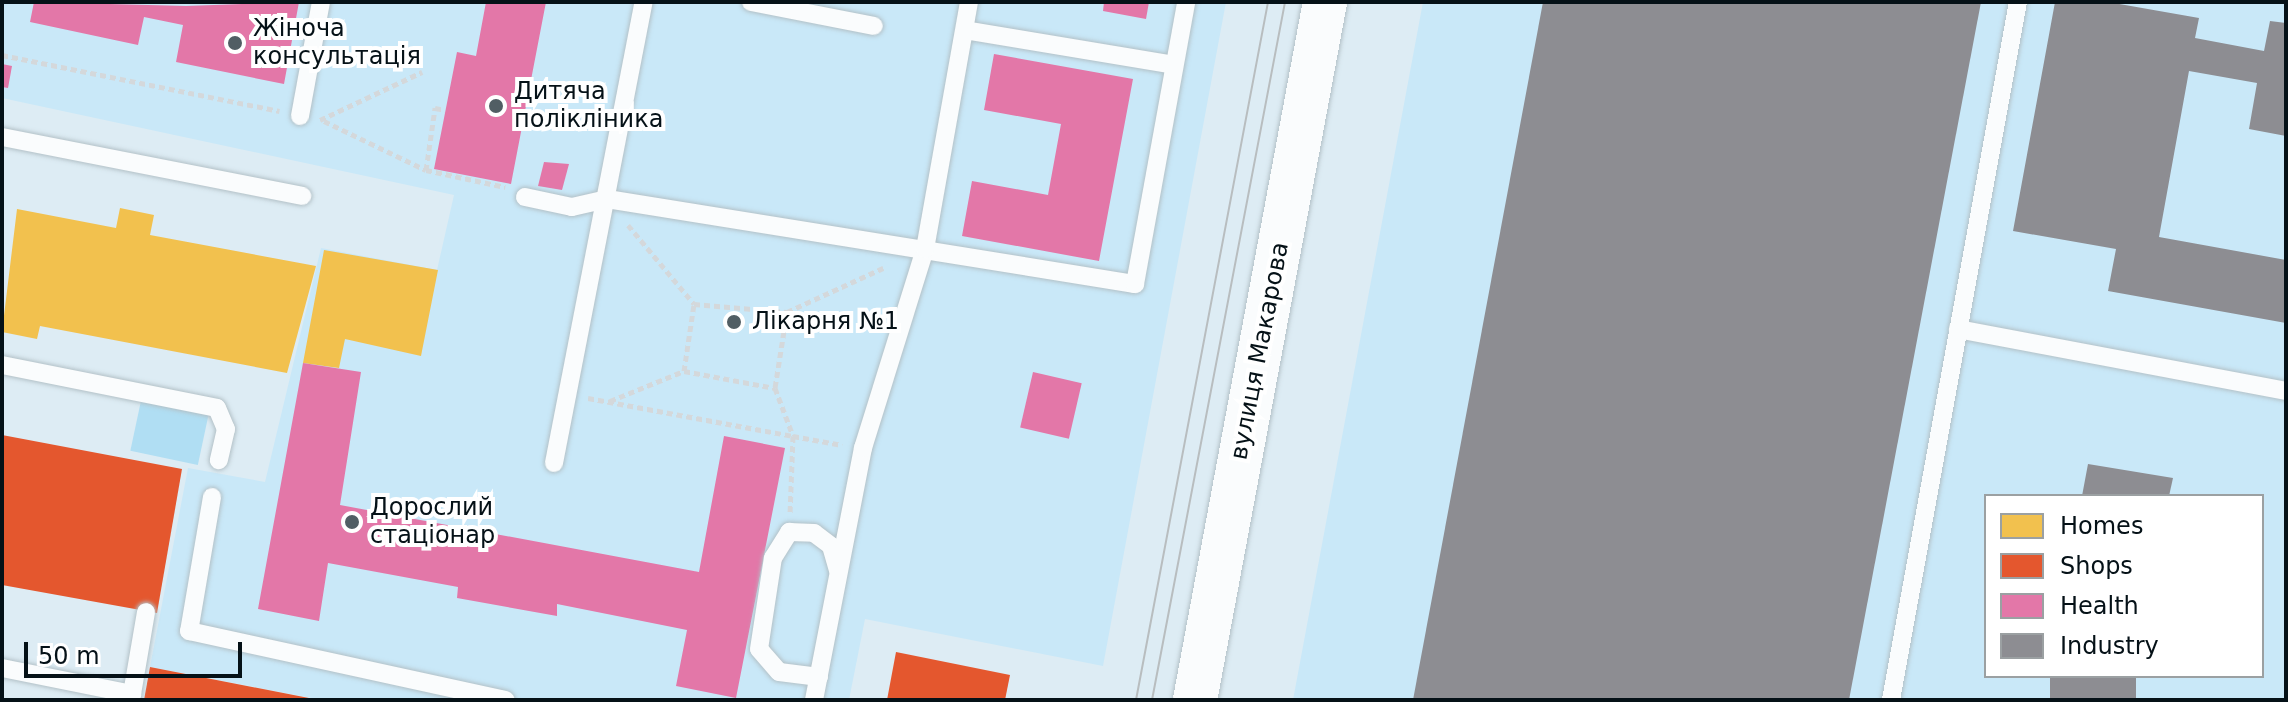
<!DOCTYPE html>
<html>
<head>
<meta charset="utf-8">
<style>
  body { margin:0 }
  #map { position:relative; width:2288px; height:702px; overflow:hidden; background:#ddecf4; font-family:"DejaVu Sans",sans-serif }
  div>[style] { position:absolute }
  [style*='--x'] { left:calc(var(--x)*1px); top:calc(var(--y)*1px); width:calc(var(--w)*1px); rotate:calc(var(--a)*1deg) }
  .built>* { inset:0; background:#c9e8f8 }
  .green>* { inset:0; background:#b0def3; transform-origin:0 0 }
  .homes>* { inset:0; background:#f2c14e }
  .shops>* { inset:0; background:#e4572e }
  .health>* { inset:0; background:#e377a8; transform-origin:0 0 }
  .industry>* { inset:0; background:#8d8d92; transform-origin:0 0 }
  .path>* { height:5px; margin-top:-2.5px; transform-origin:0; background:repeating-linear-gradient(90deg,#d4d8db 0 6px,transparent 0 10px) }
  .roads { filter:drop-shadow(0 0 2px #b3c1c7) drop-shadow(0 0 2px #b3c1c7) }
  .lane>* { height:18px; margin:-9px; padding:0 9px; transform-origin:9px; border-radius:9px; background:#fafcfd }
  .secondary>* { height:44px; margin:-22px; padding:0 22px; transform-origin:22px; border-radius:22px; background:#fafcfd }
  .tram>* { height:2px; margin:-1px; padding:0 1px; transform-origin:1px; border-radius:1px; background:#b8bdbf }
  .dots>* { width:22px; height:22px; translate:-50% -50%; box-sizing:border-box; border:4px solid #fff; border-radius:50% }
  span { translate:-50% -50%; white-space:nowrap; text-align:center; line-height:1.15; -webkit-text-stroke:8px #fff; paint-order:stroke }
  .poi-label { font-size:24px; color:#051117 }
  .left { translate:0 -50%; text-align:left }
  .street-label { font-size:24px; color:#051117 }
  .frame { position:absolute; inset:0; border:4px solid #051117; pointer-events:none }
  .legend { position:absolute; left:1984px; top:494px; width:280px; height:184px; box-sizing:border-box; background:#fff; border:2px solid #9ba0a2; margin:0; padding:10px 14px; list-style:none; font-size:24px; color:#051117 }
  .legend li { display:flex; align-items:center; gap:16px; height:40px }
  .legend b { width:40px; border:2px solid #9ba0a2 }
  .scale { position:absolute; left:24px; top:642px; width:218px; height:36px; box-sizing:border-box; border:4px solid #051117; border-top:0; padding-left:10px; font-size:24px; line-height:28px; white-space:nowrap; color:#051117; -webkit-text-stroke:6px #fff; paint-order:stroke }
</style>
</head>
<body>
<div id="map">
  <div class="built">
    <i style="clip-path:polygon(2px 2px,1226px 2px,1103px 666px,865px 619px,849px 700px,322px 700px,150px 667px,188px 468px,265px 482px,321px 248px,437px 270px,454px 195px,2px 98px)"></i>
    <i style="clip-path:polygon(evenodd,1423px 2px,2286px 2px,2286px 700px,1293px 700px,1423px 2px,1986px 496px,2262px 496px,2262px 676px,1986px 676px,1986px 496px)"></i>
  </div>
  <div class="green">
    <i style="left:142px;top:396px;width:69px;height:56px;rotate:12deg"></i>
  </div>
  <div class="homes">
    <i style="clip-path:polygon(120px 208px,154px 215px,150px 235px,316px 266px,287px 373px,40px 326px,37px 339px,2px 332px,17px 209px,116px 228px)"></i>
    <i style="clip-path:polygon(324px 250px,438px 270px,421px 356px,345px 339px,339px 368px,303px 363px)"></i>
  </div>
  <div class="shops">
    <i style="clip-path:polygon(2px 435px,182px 469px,157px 613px,2px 585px)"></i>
    <i style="clip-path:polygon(896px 652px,1010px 675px,1005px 700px,887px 700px)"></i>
    <i style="clip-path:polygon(150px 667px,314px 699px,314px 700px,144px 700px)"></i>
  </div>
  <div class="health">
    <i style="clip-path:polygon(34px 2px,186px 6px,299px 2px,284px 84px,176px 62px,183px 25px,144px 17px,138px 45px,30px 22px)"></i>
    <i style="clip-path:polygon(486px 2px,546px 2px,511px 184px,434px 169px,457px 52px,476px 56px)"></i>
    <i style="clip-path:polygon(1104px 2px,1149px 2px,1146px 19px,1103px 11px)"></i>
    <i style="clip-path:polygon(994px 54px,1133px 79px,1099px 261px,962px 236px,972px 181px,1048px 195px,1061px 124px,984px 110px)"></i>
    <i style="clip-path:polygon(2px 64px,12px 66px,8px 88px,2px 87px)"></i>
    <i style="clip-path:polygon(544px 162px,569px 164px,562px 190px,538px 186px)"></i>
    <i style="clip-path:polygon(303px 363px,361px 372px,340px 505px,699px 572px,724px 436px,785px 448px,736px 698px,676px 686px,687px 630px,557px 604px,557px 616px,457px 598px,458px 587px,328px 563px,319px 621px,258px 609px)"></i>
    <i style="left:1033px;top:372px;width:50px;height:57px;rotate:13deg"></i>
  </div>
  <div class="industry">
    <i style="clip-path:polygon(1543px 2px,1981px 2px,1849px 700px,1413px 700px)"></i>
    <i style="clip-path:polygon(2055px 2px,2108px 2px,2199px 18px,2195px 38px,2264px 51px,2270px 21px,2286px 23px,2286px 136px,2249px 129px,2257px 83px,2189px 71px,2159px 237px,2286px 260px,2286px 323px,2108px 291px,2116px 249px,2013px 231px)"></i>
    <i style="clip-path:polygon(2088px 464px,2173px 478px,2169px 496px,2082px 496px)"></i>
    <i style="left:2050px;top:676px;width:86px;height:25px"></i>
  </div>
  <div class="path">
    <i style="--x:2;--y:55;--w:283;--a:11.4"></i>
    <i style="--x:320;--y:120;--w:113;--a:-25.2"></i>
    <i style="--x:324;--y:121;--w:113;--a:25.7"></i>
    <i style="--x:426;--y:170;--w:81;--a:12.1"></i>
    <i style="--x:426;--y:170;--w:63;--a:-81.7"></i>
    <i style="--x:435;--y:108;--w:10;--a:11"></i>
    <i style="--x:628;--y:225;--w:103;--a:50.1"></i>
    <i style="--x:694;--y:304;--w:93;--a:4.9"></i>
    <i style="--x:787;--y:312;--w:106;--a:-24.6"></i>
    <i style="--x:787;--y:312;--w:77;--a:99"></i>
    <i style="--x:775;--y:388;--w:51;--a:69.4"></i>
    <i style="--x:793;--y:436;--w:50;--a:10.4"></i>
    <i style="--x:684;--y:371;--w:93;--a:10.6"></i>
    <i style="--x:588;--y:398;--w:208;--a:10.5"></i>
    <i style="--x:793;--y:436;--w:77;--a:92.2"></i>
    <i style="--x:610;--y:401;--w:80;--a:-22.1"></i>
    <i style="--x:684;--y:371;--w:68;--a:-81.5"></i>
  </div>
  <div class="roads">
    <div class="lane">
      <i style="--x:751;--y:2;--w:125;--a:11"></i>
      <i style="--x:965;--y:30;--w:212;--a:9.5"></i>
      <i style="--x:300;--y:116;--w:116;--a:-79.6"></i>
      <i style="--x:2;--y:137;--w:306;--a:11.1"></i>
      <i style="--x:525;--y:197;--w:48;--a:12"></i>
      <i style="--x:572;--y:207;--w:36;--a:-13"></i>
      <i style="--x:607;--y:199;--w:535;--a:9.15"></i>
      <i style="--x:1135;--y:284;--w:287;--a:-79.7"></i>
      <i style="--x:1958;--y:329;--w:334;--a:10.7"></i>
      <i style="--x:2;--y:365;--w:219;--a:11.3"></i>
      <i style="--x:217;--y:408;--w:23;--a:67"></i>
      <i style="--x:226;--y:429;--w:32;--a:103"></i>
      <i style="--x:554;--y:463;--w:470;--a:-79"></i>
      <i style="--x:212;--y:497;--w:136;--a:99.7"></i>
      <i style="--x:189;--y:631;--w:324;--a:12.3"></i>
      <i style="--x:2;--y:668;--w:133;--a:11.3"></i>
      <i style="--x:132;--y:694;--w:6;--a:108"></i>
      <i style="--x:819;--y:677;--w:40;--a:-172.9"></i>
      <i style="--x:779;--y:672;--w:30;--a:-131"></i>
      <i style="--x:759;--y:649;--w:92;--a:-81.3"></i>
      <i style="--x:773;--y:558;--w:31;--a:-58"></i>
      <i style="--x:789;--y:532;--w:25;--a:2"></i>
      <i style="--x:814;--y:533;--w:21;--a:37"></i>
      <i style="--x:831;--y:546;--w:25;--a:74"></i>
      <i style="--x:132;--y:694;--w:83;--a:-80.3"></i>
      <i style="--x:814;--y:700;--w:257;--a:-79"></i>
      <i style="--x:863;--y:448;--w:208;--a:-72.7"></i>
      <i style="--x:925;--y:249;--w:251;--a:-79.9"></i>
      <i style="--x:1891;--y:700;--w:709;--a:-79.69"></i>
    </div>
    <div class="secondary">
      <i style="--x:1195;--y:700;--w:710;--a:-79.45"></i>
    </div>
  </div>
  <div class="tram">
    <i style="--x:1136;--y:700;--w:710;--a:-79.29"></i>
    <i style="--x:1152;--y:700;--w:711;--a:-79.21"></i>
  </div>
  <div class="dots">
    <i style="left:235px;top:43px;background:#515e64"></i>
    <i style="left:496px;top:106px;background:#515e64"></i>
    <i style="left:734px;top:322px;background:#515e64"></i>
    <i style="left:352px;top:522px;background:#515e64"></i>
  </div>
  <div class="poi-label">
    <span class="left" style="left:253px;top:43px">Жіноча<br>консультація</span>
    <span class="left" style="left:514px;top:106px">Дитяча<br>полікліника</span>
    <span class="left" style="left:752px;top:322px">Лікарня №1</span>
    <span class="left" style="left:370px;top:522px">Дорослий<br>стаціонар</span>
  </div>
  <div class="street-label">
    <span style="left:1260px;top:351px;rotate:-79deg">вулиця Макарова</span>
  </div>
  <div class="frame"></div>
  <ul class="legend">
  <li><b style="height:22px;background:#f2c14e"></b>Homes</li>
  <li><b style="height:22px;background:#e4572e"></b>Shops</li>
  <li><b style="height:22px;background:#e377a8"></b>Health</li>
  <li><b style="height:22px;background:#8d8d92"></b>Industry</li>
  </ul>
  <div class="scale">50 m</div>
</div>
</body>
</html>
